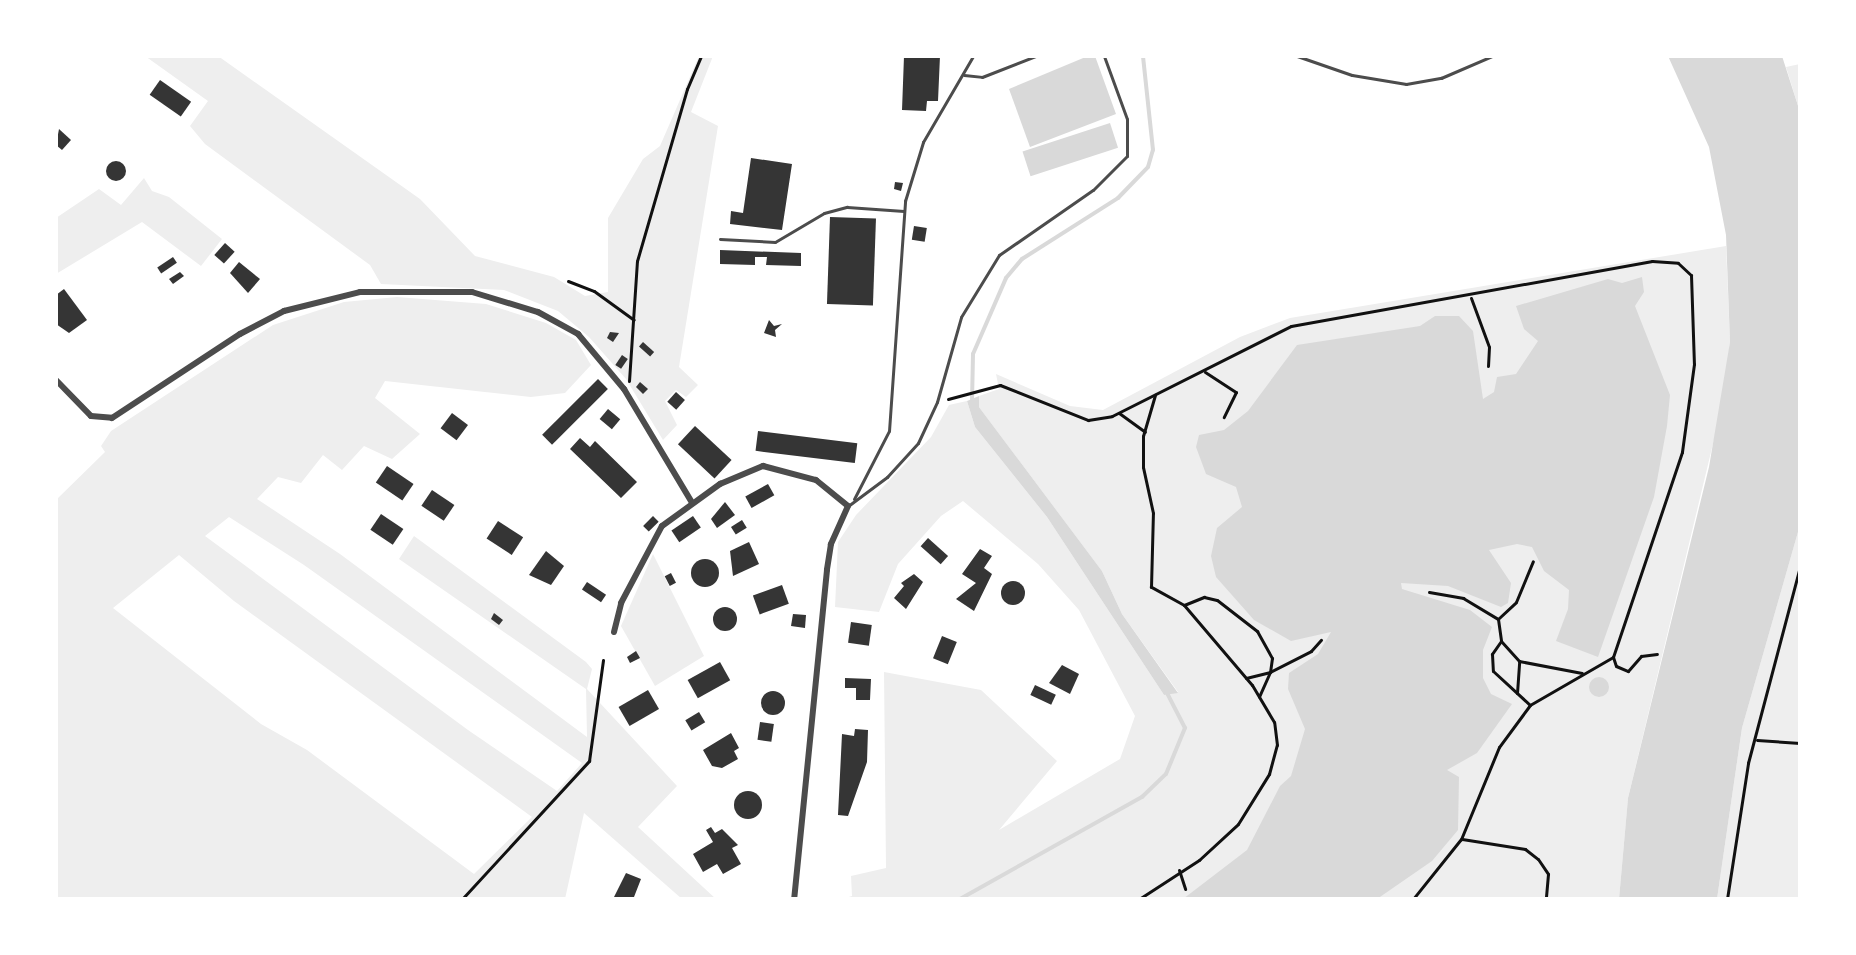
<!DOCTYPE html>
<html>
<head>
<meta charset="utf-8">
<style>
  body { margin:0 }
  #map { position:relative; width:1856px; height:955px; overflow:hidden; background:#fff; font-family:Figtree,sans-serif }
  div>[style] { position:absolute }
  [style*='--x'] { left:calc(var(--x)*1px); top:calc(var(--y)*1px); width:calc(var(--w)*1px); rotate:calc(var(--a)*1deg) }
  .green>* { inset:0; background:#eee }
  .water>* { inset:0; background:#d9d9d9; transform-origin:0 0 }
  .round { border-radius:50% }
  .stream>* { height:4px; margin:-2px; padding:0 2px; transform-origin:2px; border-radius:2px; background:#d9d9d9 }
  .building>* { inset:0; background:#353535; transform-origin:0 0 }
  .path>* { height:3px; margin:-1.5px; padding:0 1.5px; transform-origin:1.5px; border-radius:1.5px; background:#111 }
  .service>* { height:3px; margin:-1.5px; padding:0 1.5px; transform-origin:1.5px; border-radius:1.5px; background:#4c4c4c }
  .minor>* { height:6px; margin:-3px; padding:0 3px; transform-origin:3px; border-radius:3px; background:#4c4c4c }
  span { translate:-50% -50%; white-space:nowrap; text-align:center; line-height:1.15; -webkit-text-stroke:7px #fff; paint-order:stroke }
  .frame { position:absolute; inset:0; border:58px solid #fff; pointer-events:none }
</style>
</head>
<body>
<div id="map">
  <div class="green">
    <i style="clip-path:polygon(145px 56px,218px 56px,420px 199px,475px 256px,554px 277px,585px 296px,608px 292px,608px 218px,643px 159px,660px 146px,699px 56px,713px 56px,691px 112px,718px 126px,679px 367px,698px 385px,686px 397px,676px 390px,665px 401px,677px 425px,663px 440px,626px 379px,589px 337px,558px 311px,504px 290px,381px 284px,370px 265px,205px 144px,190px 126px,208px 101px)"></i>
    <i style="clip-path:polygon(1800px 64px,1800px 112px,1786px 67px)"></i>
    <i style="clip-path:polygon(144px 178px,152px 191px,169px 197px,222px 239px,201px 266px,142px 222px,56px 274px,56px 218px,99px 189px,121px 205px)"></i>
    <i style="clip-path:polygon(1726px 246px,1730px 342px,1723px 402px,1628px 798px,1619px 899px,842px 899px,852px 896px,851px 876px,886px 868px,884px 672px,981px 690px,1057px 761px,999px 830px,1120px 759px,1135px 716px,1079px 610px,1038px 564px,963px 501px,941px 516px,898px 564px,879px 612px,835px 607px,838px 542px,856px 515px,931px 437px,949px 405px,967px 401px,975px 427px,1047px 517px,1164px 695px,1178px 692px,1122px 614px,1102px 571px,979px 407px,979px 396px,999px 389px,996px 374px,1070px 406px,1103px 410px,1240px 337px,1290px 318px)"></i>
    <i style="clip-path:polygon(evenodd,397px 297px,486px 304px,546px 323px,576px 340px,591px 365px,565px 393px,531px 397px,385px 381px,375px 398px,420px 434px,392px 459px,364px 446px,342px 470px,323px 455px,301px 483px,278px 477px,257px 499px,340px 554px,587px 737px,586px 689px,399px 559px,414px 536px,586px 662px,592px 669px,587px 689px,677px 786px,638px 827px,716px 899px,682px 899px,584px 813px,565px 899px,56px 899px,56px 500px,105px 452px,101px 446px,111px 431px,273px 325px,344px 302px,397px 297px,229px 517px,304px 565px,582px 763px,557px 791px,468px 730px,205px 536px,229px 517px,397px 297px,179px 555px,234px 601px,532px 817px,474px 874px,307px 750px,261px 724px,113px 608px,179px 555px)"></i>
    <i style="clip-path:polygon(1800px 525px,1800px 899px,1717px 899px,1742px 728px)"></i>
    <i style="clip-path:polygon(653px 554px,704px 656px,655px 686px,621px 626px)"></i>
  </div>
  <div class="water">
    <i style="clip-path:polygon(1088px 56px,1095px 56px,1116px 114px,1030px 147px,1009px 89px)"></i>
    <i style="clip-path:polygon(1668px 56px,1782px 56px,1800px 112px,1800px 525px,1742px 728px,1717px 899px,1619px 899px,1628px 798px,1709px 467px,1730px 342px,1726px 235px,1709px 147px)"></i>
    <i style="left:1110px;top:123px;width:26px;height:92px;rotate:72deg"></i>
    <i style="clip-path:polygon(1642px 277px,1644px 292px,1635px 306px,1670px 395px,1667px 426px,1654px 497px,1598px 657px,1556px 641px,1568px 609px,1569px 590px,1544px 571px,1532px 547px,1517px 544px,1489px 550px,1511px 583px,1508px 603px,1501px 607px,1448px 586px,1401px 583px,1402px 589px,1470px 610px,1492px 627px,1483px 650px,1483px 678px,1491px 694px,1512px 704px,1477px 753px,1447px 770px,1459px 777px,1458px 830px,1432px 861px,1377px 899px,1183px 899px,1247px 850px,1280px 786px,1291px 776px,1305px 729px,1288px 689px,1289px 673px,1318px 654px,1331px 632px,1291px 641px,1254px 620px,1216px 577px,1211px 556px,1217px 528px,1242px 507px,1236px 487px,1206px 474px,1196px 447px,1199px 435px,1224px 430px,1248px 411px,1297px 345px,1420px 326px,1435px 316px,1459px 316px,1473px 331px,1483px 399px,1494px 392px,1497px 377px,1516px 374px,1538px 341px,1524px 329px,1516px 306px,1608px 279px,1622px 283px)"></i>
    <i style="clip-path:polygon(979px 396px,979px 407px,1102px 571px,1122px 614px,1178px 693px,1164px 695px,1047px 517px,975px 427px,967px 401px)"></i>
    <i class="round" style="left:1589px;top:677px;width:20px;height:20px"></i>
  </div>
  <div class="stream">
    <i style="--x:972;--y:402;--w:48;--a:-88.8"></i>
    <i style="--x:973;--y:354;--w:83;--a:-66.5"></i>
    <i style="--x:1006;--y:278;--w:25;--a:-50"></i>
    <i style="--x:1022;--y:259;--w:114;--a:-32.4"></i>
    <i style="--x:1118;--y:198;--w:43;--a:-45.9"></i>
    <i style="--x:1148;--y:167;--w:18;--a:-74"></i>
    <i style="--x:1153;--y:150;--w:95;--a:-96.1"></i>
    <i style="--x:960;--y:899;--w:209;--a:-29.3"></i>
    <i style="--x:1142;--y:797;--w:33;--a:-44"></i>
    <i style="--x:1166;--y:774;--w:50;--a:-67.6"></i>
    <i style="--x:1185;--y:728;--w:42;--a:-117.2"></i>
  </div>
  <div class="building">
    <i style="clip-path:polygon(904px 56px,940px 56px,938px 101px,927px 101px,926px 111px,902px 110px)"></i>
    <i style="left:160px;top:80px;width:38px;height:18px;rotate:35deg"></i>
    <i style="clip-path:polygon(59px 129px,71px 140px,62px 150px,56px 145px)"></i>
    <i style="clip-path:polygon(751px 158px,792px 164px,782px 230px,730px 224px,731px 211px,743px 213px)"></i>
    <i class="round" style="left:106px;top:161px;width:20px;height:20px"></i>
    <i style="clip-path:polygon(895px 182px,903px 183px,901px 191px,894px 189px)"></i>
    <i style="left:830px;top:217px;width:46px;height:87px;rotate:2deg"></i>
    <i style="left:914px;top:226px;width:13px;height:14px;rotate:9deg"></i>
    <i style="left:225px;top:243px;width:13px;height:16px;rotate:42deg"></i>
    <i style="clip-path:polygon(720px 250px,801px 253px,801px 266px,766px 265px,767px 257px,755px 257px,755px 265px,720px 264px)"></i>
    <i style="left:173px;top:257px;width:7px;height:19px;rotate:56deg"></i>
    <i style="clip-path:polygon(239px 262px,260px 279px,248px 293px,230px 273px)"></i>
    <i style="clip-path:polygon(180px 272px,184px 276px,173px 284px,169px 279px)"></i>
    <i style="clip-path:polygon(64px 289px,87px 320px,69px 333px,56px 324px,56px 295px)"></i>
    <i style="clip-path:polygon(769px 320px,774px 326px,782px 324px,775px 330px,776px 337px,764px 333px)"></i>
    <i style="clip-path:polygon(610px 332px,619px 333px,613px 342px,607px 338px)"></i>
    <i style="left:643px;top:342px;width:15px;height:6px;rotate:42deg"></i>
    <i style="left:622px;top:355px;width:7px;height:12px;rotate:34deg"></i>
    <i style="left:598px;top:379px;width:14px;height:79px;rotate:45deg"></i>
    <i style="clip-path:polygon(640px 382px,648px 389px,643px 394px,636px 387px)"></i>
    <i style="left:676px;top:392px;width:12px;height:13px;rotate:42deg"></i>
    <i style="left:608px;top:409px;width:16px;height:13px;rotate:40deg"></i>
    <i style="left:452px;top:413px;width:20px;height:19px;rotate:37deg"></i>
    <i style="left:695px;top:426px;width:50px;height:25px;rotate:43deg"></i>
    <i style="left:758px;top:431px;width:100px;height:20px;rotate:7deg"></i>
    <i style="clip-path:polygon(580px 438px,590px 447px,595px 441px,637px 482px,621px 498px,570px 449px)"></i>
    <i style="left:387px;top:466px;width:32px;height:20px;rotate:34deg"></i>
    <i style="left:768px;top:484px;width:13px;height:26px;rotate:61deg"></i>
    <i style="left:432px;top:490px;width:27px;height:19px;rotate:34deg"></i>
    <i style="clip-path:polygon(725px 502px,735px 515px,717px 528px,711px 519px)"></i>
    <i style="left:381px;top:514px;width:27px;height:19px;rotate:34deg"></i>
    <i style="left:653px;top:516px;width:8px;height:14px;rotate:45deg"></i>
    <i style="left:693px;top:516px;width:14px;height:26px;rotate:56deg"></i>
    <i style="left:742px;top:520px;width:9px;height:13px;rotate:58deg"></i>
    <i style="left:498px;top:521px;width:30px;height:21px;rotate:33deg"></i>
    <i style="left:928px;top:538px;width:27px;height:11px;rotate:42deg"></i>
    <i style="clip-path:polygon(749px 542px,759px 564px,733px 576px,730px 551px)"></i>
    <i style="clip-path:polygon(980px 549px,992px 556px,984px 568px,992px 574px,974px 611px,956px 599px,976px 583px,962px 574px)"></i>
    <i style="clip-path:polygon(546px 551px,564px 566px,551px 585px,529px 575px)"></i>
    <i class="round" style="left:691px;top:559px;width:28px;height:28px"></i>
    <i style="left:671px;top:573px;width:11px;height:7px;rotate:63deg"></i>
    <i style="clip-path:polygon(914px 574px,923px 582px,906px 609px,894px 598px,904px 586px,901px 583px)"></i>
    <i class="round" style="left:1001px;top:581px;width:24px;height:24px"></i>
    <i style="left:587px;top:582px;width:23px;height:9px;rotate:34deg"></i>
    <i style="left:782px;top:585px;width:20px;height:31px;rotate:70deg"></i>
    <i class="round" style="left:713px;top:607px;width:24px;height:24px"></i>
    <i style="clip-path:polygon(494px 613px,503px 620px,499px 625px,491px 619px)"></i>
    <i style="clip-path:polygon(793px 614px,806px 615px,805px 628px,791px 626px)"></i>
    <i style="left:851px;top:622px;width:21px;height:21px;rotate:8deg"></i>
    <i style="left:942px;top:636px;width:16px;height:24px;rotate:22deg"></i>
    <i style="clip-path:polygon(636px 651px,640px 658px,630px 663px,627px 657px)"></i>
    <i style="left:720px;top:662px;width:21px;height:37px;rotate:61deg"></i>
    <i style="clip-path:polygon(1062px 665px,1079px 674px,1070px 694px,1049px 683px)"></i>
    <i style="clip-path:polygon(845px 678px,871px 679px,870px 700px,856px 700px,856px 688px,845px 688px)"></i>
    <i style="left:1035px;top:685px;width:23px;height:11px;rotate:25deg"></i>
    <i style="left:648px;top:690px;width:22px;height:34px;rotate:60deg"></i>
    <i class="round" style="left:761px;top:691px;width:24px;height:24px"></i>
    <i style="left:699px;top:712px;width:12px;height:16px;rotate:59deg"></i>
    <i style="left:760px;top:722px;width:14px;height:18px;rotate:8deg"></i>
    <i style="clip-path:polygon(855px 729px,868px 730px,867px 762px,848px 816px,838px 815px,842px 734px,854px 736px)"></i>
    <i style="clip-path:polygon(731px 733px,739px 748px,734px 751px,738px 759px,722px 768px,712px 766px,703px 750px)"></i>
    <i class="round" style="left:734px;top:791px;width:28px;height:28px"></i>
    <i style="clip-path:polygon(711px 827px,715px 833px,722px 829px,738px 845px,732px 848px,741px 864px,723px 874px,717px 864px,703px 872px,693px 854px,713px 842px,706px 830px)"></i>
    <i style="clip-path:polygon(626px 873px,641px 879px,634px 897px,639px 899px,613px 899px)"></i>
  </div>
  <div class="path">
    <i style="--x:568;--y:281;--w:28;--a:21"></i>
    <i style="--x:594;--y:291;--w:49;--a:35.9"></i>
    <i style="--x:1471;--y:298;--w:52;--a:69.8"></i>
    <i style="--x:1489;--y:347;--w:19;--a:93"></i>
    <i style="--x:1205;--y:372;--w:37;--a:33"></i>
    <i style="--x:1236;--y:392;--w:28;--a:116"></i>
    <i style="--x:629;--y:381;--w:120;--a:-86.2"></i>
    <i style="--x:637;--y:261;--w:179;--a:-73.8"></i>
    <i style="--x:687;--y:89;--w:36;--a:-67"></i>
    <i style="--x:948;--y:399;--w:54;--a:-15.1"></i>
    <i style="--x:1000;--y:385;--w:95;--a:21.7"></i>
    <i style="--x:1088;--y:420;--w:24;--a:-9"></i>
    <i style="--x:1112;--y:416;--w:200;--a:-26.7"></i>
    <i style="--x:1291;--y:326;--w:367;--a:-10.2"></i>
    <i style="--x:1652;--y:261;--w:26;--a:4"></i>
    <i style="--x:1678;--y:263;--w:18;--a:43"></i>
    <i style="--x:1691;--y:275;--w:89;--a:88.1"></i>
    <i style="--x:1694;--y:364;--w:89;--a:97.8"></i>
    <i style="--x:1682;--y:452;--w:216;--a:108.6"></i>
    <i style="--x:1613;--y:657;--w:96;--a:150"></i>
    <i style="--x:1530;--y:705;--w:52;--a:126.4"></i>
    <i style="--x:1499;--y:747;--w:100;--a:112.4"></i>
    <i style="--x:1461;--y:839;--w:77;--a:128.7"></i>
    <i style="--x:1119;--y:413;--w:32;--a:36"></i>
    <i style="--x:1429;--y:592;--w:35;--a:10"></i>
    <i style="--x:1463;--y:598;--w:41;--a:31"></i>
    <i style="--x:1498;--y:619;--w:22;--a:82"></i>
    <i style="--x:1501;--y:641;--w:16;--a:125"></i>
    <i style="--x:1492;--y:654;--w:17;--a:87"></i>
    <i style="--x:1493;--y:671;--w:50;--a:42.6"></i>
    <i style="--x:1184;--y:605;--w:22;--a:-22"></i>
    <i style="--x:1204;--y:597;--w:13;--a:13"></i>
    <i style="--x:1217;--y:600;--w:51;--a:37.8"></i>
    <i style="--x:1257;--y:631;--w:31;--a:61"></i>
    <i style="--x:1272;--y:658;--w:14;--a:98"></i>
    <i style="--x:1499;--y:618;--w:23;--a:-43"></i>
    <i style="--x:1516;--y:602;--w:44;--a:-67.5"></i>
    <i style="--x:1501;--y:641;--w:27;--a:48"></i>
    <i style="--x:1519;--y:661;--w:64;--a:10.8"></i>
    <i style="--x:1613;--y:657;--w:9;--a:72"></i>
    <i style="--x:1616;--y:666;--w:13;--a:23"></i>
    <i style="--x:1628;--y:671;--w:20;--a:-49"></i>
    <i style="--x:1641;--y:656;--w:16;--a:-7"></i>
    <i style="--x:1270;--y:672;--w:46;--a:-27.1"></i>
    <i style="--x:1311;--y:651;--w:15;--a:-48"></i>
    <i style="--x:1246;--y:678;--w:25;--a:-14"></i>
    <i style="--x:1270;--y:672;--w:27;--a:114"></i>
    <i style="--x:1517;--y:693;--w:32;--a:-86"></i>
    <i style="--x:1757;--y:740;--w:43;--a:4"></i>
    <i style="--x:1462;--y:839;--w:64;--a:9"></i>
    <i style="--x:1525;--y:849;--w:16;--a:38"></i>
    <i style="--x:1538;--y:859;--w:18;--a:56"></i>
    <i style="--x:1548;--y:874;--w:25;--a:95"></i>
    <i style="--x:1179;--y:870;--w:20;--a:72"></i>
    <i style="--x:462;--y:899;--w:188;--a:-47.4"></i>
    <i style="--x:589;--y:761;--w:102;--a:-82.1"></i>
    <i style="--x:1139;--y:899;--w:72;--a:-33"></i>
    <i style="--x:1199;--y:860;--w:53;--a:-42.7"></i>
    <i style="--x:1238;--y:824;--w:59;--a:-58.2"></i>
    <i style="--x:1269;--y:774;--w:30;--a:-75"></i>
    <i style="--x:1277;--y:745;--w:23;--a:-97"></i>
    <i style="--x:1274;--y:722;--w:43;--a:-120.7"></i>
    <i style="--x:1252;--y:685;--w:105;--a:-130.4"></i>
    <i style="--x:1184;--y:605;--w:38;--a:-151"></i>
    <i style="--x:1151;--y:587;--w:74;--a:-88.5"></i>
    <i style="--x:1153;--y:513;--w:47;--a:-102.3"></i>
    <i style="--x:1143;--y:467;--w:31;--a:-90"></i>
    <i style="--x:1143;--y:436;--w:43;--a:-73.7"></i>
    <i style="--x:1727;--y:899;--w:138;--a:-81.2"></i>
    <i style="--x:1748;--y:763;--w:204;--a:-75.2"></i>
  </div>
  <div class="service">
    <i style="--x:1297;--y:56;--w:58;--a:19.1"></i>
    <i style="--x:1352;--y:75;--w:55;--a:9.5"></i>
    <i style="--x:1406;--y:84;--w:36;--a:-10"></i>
    <i style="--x:1441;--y:78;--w:56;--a:-23.3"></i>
    <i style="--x:964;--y:75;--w:18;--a:6"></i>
    <i style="--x:982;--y:77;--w:58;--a:-21.3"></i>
    <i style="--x:720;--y:239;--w:55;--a:3.1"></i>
    <i style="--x:775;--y:242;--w:57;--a:-30.6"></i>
    <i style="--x:824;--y:213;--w:24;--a:-15"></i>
    <i style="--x:847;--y:207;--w:57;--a:4"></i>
    <i style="--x:854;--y:499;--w:76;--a:-62.8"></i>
    <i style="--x:889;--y:431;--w:231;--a:-86"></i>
    <i style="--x:905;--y:201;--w:62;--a:-73"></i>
    <i style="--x:923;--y:142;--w:99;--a:-59.8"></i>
    <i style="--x:848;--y:506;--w:49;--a:-36.6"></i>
    <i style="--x:887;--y:477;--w:46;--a:-47.6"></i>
    <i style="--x:918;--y:443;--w:45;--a:-65.1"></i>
    <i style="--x:937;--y:402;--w:88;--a:-74.2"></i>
    <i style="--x:961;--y:317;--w:73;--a:-58.5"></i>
    <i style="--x:999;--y:255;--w:114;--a:-34.7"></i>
    <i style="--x:1093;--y:190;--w:48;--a:-45"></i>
    <i style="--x:1127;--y:156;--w:37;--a:-90"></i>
    <i style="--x:1127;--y:119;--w:67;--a:-110.1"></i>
  </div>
  <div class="minor">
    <i style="--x:56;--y:380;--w:50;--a:45.8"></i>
    <i style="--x:91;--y:416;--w:21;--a:5"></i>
    <i style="--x:112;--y:418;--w:153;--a:-33.3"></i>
    <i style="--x:240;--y:334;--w:50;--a:-27.6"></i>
    <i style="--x:284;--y:311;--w:78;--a:-14"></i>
    <i style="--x:360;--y:292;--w:112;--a:0"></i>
    <i style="--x:472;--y:292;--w:69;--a:16.9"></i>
    <i style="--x:538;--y:312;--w:46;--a:28.8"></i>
    <i style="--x:578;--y:334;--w:72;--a:50.1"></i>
    <i style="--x:624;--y:389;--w:131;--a:59.1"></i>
    <i style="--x:614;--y:632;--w:30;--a:-76"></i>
    <i style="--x:621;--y:603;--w:87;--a:-62"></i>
    <i style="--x:662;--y:526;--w:72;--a:-35.9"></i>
    <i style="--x:720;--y:484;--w:47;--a:-22.7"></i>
    <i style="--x:763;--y:466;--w:55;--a:14.8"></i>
    <i style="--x:816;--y:480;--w:41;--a:39.1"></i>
    <i style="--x:848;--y:506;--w:42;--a:114.1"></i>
    <i style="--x:831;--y:544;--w:26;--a:99"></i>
    <i style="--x:827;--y:570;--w:331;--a:95.7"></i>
  </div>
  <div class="frame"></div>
</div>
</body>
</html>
